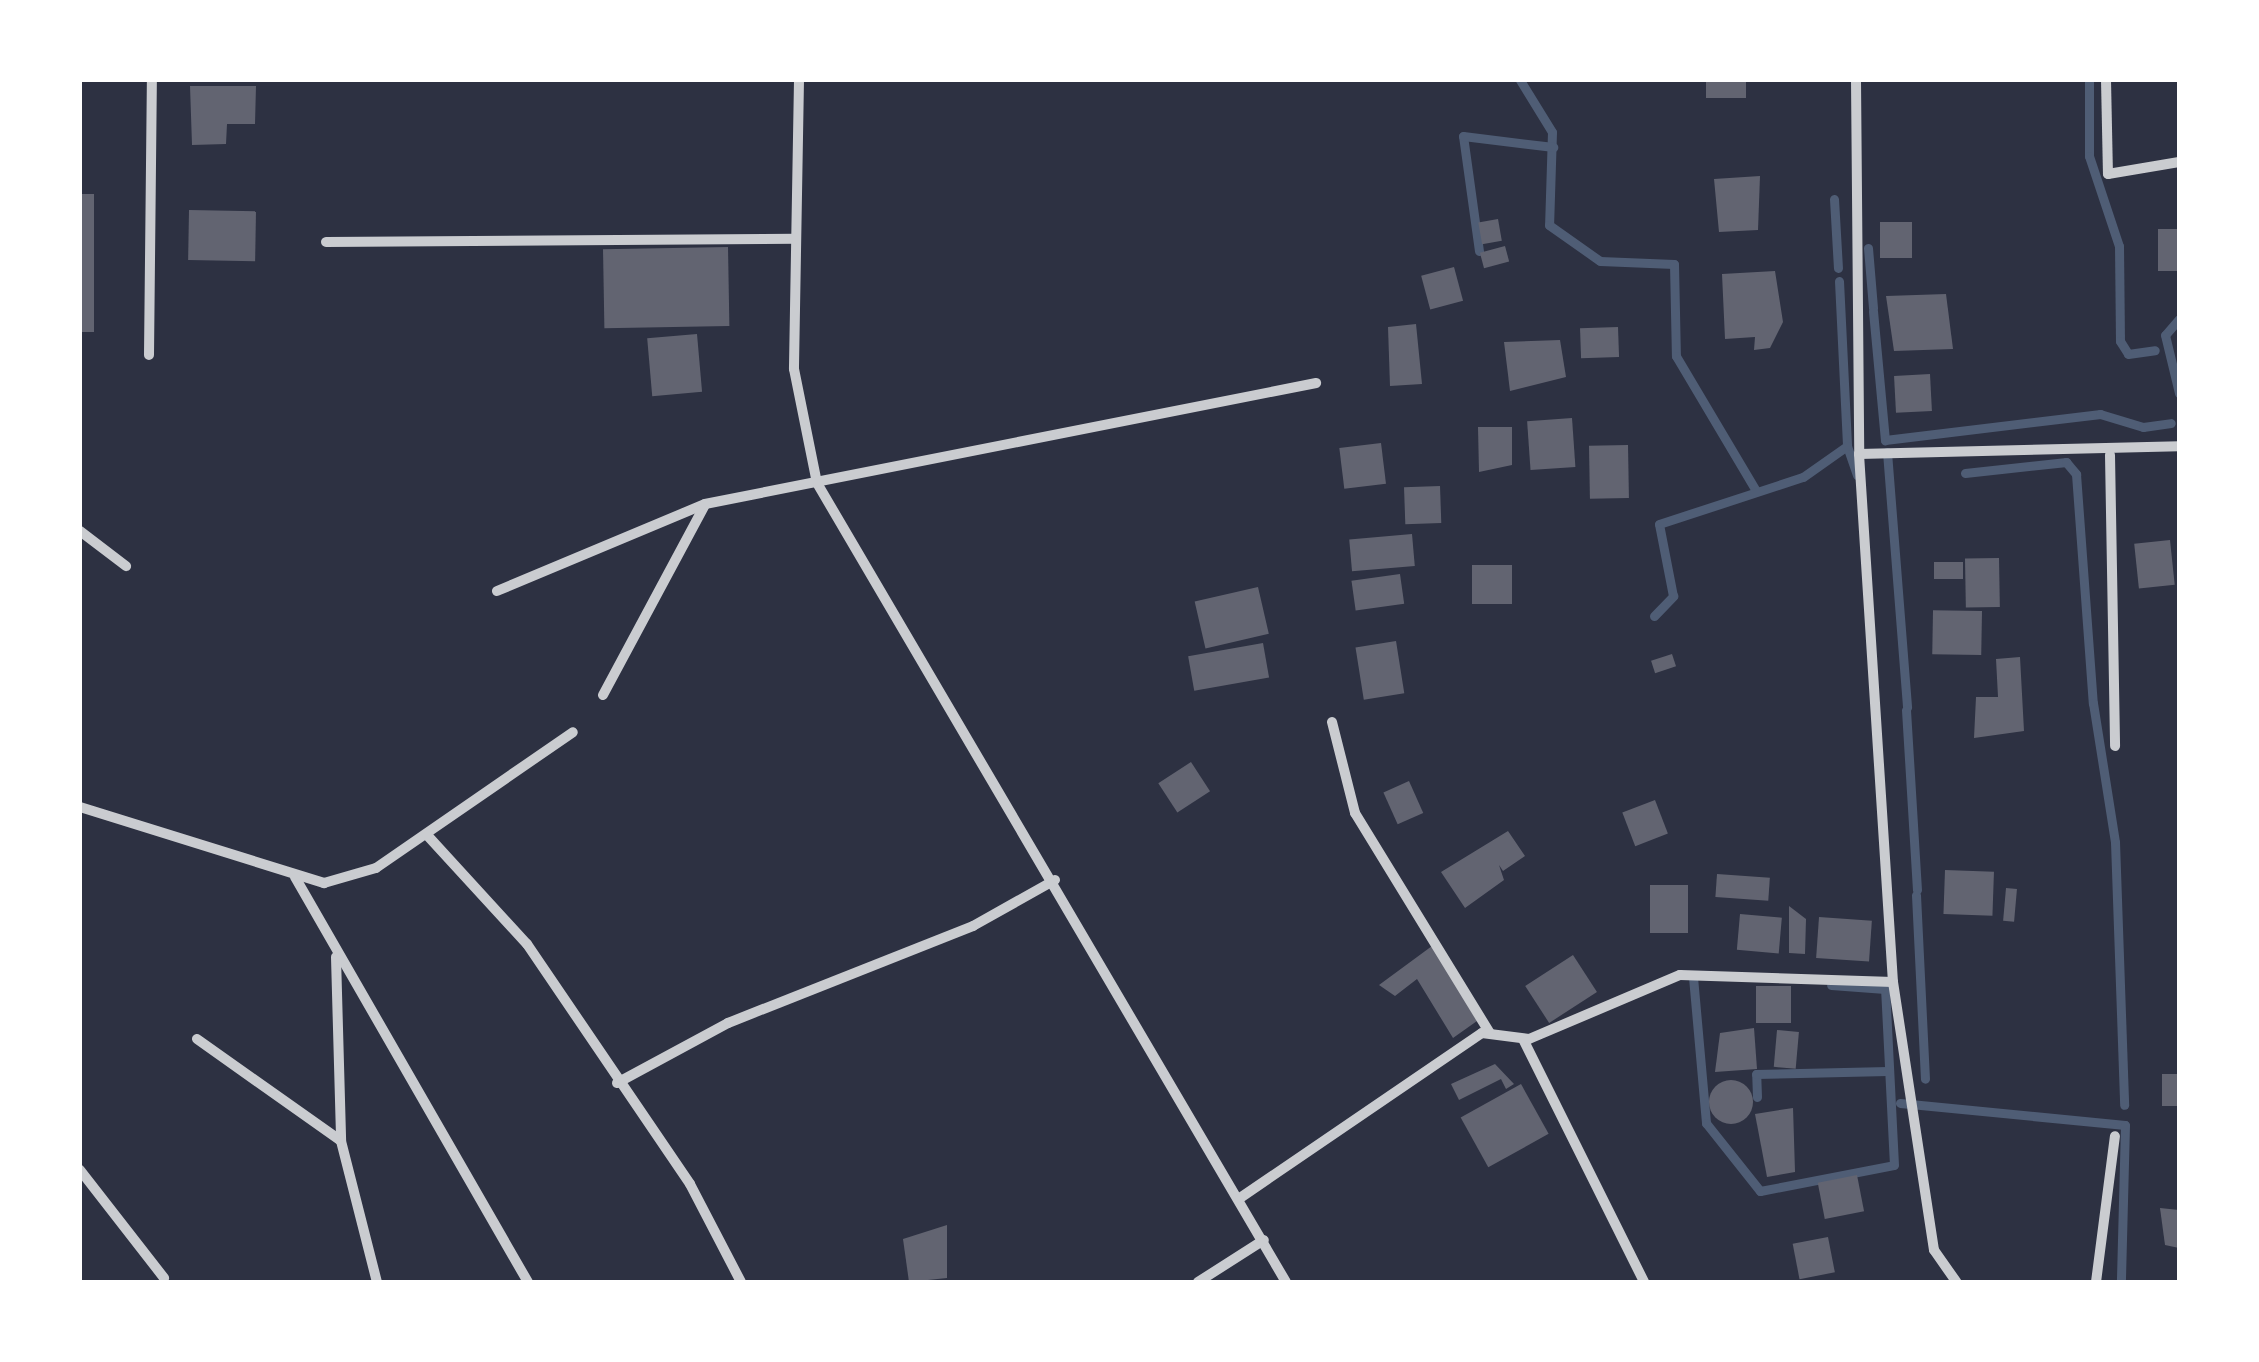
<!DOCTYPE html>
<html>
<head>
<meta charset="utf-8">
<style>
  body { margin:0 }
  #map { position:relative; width:2259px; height:1362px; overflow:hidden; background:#2d3142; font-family:Helvetica,sans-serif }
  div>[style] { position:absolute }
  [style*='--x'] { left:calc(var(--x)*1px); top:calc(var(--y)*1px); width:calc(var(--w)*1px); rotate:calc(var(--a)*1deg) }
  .stream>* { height:9px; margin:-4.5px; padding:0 4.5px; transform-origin:4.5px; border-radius:4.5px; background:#4f5d75 }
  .building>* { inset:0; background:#626471; transform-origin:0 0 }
  .round { border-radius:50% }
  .minor>* { height:10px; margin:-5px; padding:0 5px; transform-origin:5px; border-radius:5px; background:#caccd0 }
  span { translate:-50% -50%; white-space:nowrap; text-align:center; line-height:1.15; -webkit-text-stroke:10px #fff; paint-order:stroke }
  .frame { position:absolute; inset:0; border:82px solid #fff; pointer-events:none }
</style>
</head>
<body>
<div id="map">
  <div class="stream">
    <i style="--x:1520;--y:80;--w:61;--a:58.4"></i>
    <i style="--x:1552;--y:132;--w:93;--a:91.8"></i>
    <i style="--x:1549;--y:225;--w:62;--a:35.2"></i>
    <i style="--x:1600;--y:261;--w:74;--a:2.3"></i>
    <i style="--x:1674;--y:264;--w:92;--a:88.8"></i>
    <i style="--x:1676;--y:356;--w:157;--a:59.3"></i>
    <i style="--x:2089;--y:80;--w:76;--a:90"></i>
    <i style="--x:2089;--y:156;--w:95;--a:71.6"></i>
    <i style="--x:2119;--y:246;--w:95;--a:89.4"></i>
    <i style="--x:2120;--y:341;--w:15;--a:58"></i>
    <i style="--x:2128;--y:354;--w:27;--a:-8"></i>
    <i style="--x:1834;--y:199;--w:69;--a:86.7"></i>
    <i style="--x:1868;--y:248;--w:60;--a:85.2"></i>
    <i style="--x:1479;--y:251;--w:116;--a:-97.9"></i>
    <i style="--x:1463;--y:136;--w:91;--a:7"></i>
    <i style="--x:1839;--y:281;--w:165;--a:87.2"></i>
    <i style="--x:1847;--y:446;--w:31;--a:71"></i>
    <i style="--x:1873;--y:311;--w:130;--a:84.7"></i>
    <i style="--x:1885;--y:440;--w:217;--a:-6.9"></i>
    <i style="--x:2100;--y:414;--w:45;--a:16.8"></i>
    <i style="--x:2143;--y:427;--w:28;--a:-8"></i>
    <i style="--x:2179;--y:319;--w:21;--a:131"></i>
    <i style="--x:2165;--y:335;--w:60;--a:76.4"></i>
    <i style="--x:1887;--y:452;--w:256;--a:85.5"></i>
    <i style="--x:1965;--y:473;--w:102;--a:-6.2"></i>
    <i style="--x:2066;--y:462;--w:16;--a:50"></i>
    <i style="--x:2076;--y:474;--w:230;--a:85.8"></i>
    <i style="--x:2093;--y:703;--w:141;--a:81"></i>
    <i style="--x:2115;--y:842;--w:263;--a:88"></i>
    <i style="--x:1654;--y:616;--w:28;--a:-46"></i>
    <i style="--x:1673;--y:596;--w:73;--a:-101"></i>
    <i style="--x:1659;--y:524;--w:151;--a:-18.1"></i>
    <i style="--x:1803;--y:477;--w:54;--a:-35.2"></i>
    <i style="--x:1906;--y:710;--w:180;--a:86.5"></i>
    <i style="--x:1916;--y:895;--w:184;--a:87.2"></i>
    <i style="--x:1693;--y:977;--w:147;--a:84.9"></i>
    <i style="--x:1706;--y:1123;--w:87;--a:51.5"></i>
    <i style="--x:1760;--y:1191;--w:136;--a:-11"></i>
    <i style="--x:1894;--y:1165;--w:176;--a:-92.9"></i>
    <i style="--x:1885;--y:989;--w:54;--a:-175.8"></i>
    <i style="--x:1757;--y:1097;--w:23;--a:-92"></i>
    <i style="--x:1756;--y:1074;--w:132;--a:-1.3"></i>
    <i style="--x:1900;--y:1103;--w:226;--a:5.6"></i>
    <i style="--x:2125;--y:1125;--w:157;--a:91.5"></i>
  </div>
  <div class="building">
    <i style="left:1706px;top:80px;width:40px;height:18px"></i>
    <i style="clip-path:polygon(190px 86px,256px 86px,255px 124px,227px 124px,226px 144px,192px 145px)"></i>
    <i style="clip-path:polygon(1760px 176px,1758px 230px,1719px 232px,1714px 179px)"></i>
    <i style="left:80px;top:194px;width:14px;height:138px"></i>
    <i style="left:189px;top:210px;width:67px;height:50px;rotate:1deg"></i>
    <i style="left:1498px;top:219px;width:22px;height:20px;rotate:80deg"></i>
    <i style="left:1880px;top:222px;width:32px;height:36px"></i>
    <i style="left:2179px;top:229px;width:42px;height:21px;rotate:90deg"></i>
    <i style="left:1505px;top:246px;width:16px;height:26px;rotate:75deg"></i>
    <i style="left:728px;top:247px;width:79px;height:125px;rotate:89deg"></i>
    <i style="left:1454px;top:267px;width:35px;height:34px;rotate:75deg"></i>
    <i style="clip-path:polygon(1775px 271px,1783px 322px,1770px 348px,1754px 350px,1755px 337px,1725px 339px,1722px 274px)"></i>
    <i style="clip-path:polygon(1946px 294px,1953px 349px,1894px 351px,1886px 296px)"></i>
    <i style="clip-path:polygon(1416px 324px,1422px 384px,1390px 386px,1388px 327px)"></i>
    <i style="left:1618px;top:327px;width:30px;height:38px;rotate:88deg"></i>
    <i style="left:697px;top:334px;width:58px;height:50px;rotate:85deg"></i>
    <i style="clip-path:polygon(1560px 340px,1566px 377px,1510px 391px,1504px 342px)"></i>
    <i style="left:1930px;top:374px;width:37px;height:36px;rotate:87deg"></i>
    <i style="left:1572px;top:418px;width:49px;height:45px;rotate:86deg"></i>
    <i style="clip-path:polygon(1478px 427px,1512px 427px,1512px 465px,1479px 472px)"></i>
    <i style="left:1381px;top:443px;width:41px;height:42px;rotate:83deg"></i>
    <i style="left:1628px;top:445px;width:53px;height:39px;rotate:89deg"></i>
    <i style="left:1440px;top:486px;width:37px;height:36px;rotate:88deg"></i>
    <i style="left:1412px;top:534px;width:32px;height:63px;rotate:85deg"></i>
    <i style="left:2170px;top:540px;width:45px;height:36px;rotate:84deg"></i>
    <i style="left:1999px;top:558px;width:49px;height:34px;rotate:89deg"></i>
    <i style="left:1963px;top:562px;width:17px;height:29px;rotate:90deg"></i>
    <i style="left:1512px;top:565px;width:39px;height:40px;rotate:90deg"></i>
    <i style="left:1400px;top:574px;width:30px;height:49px;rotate:82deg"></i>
    <i style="left:1258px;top:587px;width:48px;height:65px;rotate:77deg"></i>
    <i style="left:1982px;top:611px;width:44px;height:49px;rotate:91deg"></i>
    <i style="left:1396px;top:641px;width:53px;height:41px;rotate:81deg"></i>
    <i style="left:1263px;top:643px;width:35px;height:76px;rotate:80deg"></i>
    <i style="left:1672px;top:654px;width:13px;height:22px;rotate:72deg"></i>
    <i style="clip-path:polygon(2020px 657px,2024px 731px,1974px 738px,1976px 697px,1998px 697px,1996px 659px)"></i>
    <i style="left:1191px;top:762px;width:35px;height:39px;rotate:57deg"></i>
    <i style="left:1409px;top:781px;width:35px;height:28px;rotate:66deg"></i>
    <i style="left:1655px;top:800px;width:36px;height:35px;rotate:69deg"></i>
    <i style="clip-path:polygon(1508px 831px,1525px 856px,1503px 871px,1499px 865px,1504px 880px,1465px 908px,1441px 872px)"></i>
    <i style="left:1945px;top:870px;width:49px;height:44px;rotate:2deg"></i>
    <i style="left:1717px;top:874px;width:53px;height:23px;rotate:4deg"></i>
    <i style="left:1688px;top:885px;width:48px;height:38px;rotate:90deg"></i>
    <i style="left:2006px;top:888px;width:11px;height:33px;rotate:5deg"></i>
    <i style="clip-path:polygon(1789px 906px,1806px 919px,1805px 954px,1789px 953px)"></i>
    <i style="left:1740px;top:914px;width:42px;height:36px;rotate:5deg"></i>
    <i style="left:1819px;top:917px;width:53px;height:41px;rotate:4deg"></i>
    <i style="clip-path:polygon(1432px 946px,1477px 1021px,1453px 1038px,1417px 979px,1395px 996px,1379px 985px)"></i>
    <i style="left:1573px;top:955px;width:44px;height:57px;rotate:57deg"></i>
    <i style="left:1756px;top:986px;width:35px;height:37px"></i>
    <i style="clip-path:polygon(1754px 1028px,1757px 1069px,1715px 1072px,1720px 1033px)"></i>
    <i style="left:1777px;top:1030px;width:22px;height:37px;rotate:5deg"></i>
    <i style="clip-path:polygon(1495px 1064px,1514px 1084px,1506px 1089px,1501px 1079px,1459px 1100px,1451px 1084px)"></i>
    <i style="left:2179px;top:1074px;width:32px;height:17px;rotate:90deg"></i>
    <i class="round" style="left:1709px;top:1080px;width:44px;height:44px"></i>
    <i style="left:1521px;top:1084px;width:57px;height:69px;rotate:61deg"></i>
    <i style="clip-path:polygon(1793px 1108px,1795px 1172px,1767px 1177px,1755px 1114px)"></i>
    <i style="left:1857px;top:1175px;width:37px;height:40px;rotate:79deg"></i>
    <i style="clip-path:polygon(2160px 1208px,2179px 1210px,2179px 1248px,2165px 1245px)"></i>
    <i style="clip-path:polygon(947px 1225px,947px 1278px,909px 1282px,903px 1239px)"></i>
    <i style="left:1828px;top:1237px;width:36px;height:36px;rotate:79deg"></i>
  </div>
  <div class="minor">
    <i style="--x:799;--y:80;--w:289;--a:91"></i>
    <i style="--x:794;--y:369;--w:116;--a:78.6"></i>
    <i style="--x:817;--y:483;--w:926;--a:59.59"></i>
    <i style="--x:1856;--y:80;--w:374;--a:89.5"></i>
    <i style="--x:1859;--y:454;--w:529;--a:86.32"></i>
    <i style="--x:1893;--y:982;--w:271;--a:81.3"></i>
    <i style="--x:1934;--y:1250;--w:39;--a:55"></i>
    <i style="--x:2106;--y:80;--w:94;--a:88.8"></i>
    <i style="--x:2108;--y:174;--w:72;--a:-9.6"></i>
    <i style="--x:326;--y:242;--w:470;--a:-0.4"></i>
    <i style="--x:149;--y:355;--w:275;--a:-89.4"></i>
    <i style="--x:1859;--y:454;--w:320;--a:-1.4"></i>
    <i style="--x:2110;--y:455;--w:291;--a:89"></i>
    <i style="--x:80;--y:531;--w:58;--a:37.3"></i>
    <i style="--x:497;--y:591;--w:225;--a:-22.7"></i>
    <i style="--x:705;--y:504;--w:623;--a:-11.2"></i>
    <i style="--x:603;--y:695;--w:216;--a:-61.8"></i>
    <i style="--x:1332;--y:722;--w:94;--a:75.8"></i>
    <i style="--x:1355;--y:813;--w:257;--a:58.5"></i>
    <i style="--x:80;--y:807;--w:256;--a:17.3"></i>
    <i style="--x:324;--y:883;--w:54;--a:-16.1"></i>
    <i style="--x:376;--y:868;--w:239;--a:-34.6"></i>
    <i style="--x:427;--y:835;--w:148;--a:47.5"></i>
    <i style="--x:527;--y:944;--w:290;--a:55.8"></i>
    <i style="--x:690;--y:1184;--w:110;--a:62.5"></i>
    <i style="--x:295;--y:877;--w:467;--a:60.1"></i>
    <i style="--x:336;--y:957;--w:184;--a:88.4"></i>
    <i style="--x:341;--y:1141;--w:146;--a:75.7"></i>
    <i style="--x:197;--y:1039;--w:176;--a:35.3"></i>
    <i style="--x:1523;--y:1039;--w:271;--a:63.5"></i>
    <i style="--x:617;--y:1083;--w:126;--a:-28.4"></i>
    <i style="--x:728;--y:1023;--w:264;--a:-21.6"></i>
    <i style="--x:973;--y:926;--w:94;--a:-29.3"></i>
    <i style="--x:80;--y:1170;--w:137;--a:52.1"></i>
    <i style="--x:1240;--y:1198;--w:293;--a:-34.3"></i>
    <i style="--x:1482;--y:1033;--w:47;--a:7.3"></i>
    <i style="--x:1529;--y:1039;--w:164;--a:-23"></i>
    <i style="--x:1680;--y:975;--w:213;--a:1.9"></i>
    <i style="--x:1198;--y:1282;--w:78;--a:-32.5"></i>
    <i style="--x:2096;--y:1282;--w:147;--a:-82.6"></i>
  </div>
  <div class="frame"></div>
</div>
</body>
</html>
